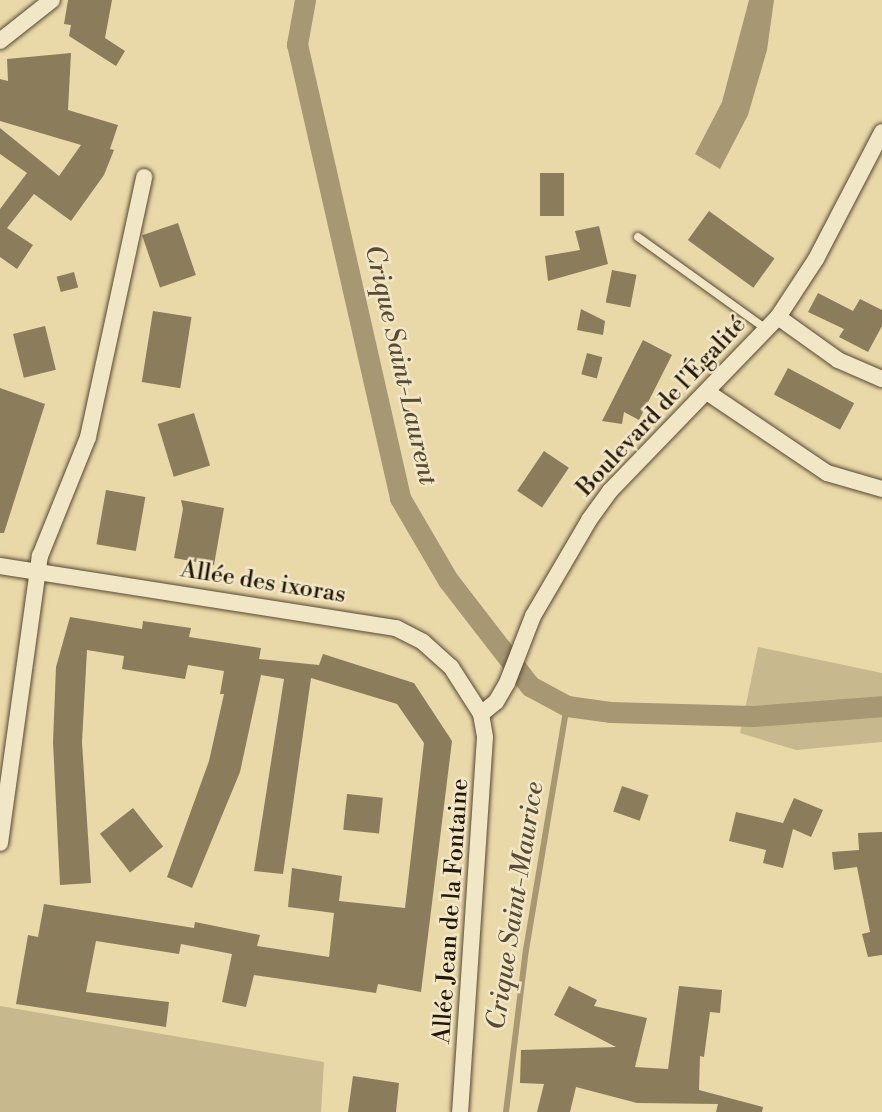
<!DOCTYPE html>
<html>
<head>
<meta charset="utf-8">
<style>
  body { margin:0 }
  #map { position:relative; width:882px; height:1112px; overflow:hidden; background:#ead9a8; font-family:"Libre Bodoni",serif }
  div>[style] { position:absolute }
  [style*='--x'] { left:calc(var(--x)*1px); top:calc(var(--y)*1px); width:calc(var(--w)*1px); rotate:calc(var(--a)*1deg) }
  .green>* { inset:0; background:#c8b88d }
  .water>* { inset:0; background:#a79772 }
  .stream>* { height:6px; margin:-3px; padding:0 3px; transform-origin:3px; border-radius:3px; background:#a79772 }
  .canal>* { height:21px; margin:-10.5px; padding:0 10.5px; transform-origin:10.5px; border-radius:10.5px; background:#a79772 }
  .building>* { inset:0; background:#8b7c5c; transform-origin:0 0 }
  .roads { filter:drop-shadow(0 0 2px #564832) drop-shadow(0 0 2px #564832) }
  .lane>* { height:8px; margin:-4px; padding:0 4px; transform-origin:4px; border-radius:4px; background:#f1e6c6 }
  .street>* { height:16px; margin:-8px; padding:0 8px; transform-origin:8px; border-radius:8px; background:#f1e6c6 }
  span { translate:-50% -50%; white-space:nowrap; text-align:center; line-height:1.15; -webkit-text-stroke:5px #f1e6c6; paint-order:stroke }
  .street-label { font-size:24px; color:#24170a }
  .water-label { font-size:26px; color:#584a34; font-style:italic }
</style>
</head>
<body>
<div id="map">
  <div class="green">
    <i style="clip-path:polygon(758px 647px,882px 673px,882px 742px,796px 750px,740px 733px)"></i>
    <i style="clip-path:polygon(0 1006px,324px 1062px,321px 1112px,0 1112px)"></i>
  </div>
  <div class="water">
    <i style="clip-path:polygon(749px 0,774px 0,767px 50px,748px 115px,720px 169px,695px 154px,722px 102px)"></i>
  </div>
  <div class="stream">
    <i style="--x:506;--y:1112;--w:163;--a:-83"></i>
    <i style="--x:526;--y:950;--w:247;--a:-80.5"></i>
  </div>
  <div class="canal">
    <i style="--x:305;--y:0;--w:45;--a:100.3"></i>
    <i style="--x:297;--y:44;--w:466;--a:77.2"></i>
    <i style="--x:400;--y:498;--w:95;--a:59.7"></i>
    <i style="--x:448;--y:580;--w:134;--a:52.3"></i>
    <i style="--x:530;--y:686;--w:42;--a:28.4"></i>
    <i style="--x:567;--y:706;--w:43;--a:7.9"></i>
    <i style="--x:610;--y:712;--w:143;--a:1.6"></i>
    <i style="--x:753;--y:716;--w:129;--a:-4.4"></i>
  </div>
  <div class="building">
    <i style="clip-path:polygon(68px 0,112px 0,105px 38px,125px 51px,116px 66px,69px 36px,71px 25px,64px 24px)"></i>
    <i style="clip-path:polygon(71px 53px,68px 110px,118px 125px,110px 149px,114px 150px,104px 175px,71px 221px,34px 194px,7px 228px,33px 245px,17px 269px,0 257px,0 209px,27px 173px,0 154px,0 128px,59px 176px,81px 145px,0 121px,0 79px,8px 81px,7px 59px)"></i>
    <i style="left:564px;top:173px;width:43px;height:24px;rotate:90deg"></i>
    <i style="left:709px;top:211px;width:81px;height:36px;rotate:36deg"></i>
    <i style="left:178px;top:223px;width:55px;height:38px;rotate:71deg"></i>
    <i style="clip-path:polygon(599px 226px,608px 264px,548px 281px,545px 256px,580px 250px,575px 231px)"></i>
    <i style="left:612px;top:270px;width:25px;height:33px;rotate:11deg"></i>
    <i style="left:74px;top:272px;width:16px;height:18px;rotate:75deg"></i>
    <i style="clip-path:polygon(818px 293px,853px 311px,860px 299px,882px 310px,882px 326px,868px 352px,839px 337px,844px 329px,808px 312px)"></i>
    <i style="clip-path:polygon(581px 309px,605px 321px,603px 335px,577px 330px)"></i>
    <i style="left:153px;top:311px;width:39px;height:72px;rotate:9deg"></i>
    <i style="left:45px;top:326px;width:45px;height:33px;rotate:76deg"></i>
    <i style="clip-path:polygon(643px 340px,672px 355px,639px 420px,624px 412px,622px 424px,602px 421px)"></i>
    <i style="left:587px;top:353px;width:16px;height:22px;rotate:15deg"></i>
    <i style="left:788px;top:368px;width:75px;height:30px;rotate:28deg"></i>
    <i style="clip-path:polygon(0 388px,45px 404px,4px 533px,0 533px)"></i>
    <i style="left:194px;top:413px;width:55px;height:38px;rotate:73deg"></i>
    <i style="left:544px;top:451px;width:30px;height:48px;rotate:34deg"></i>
    <i style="left:106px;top:490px;width:40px;height:55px;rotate:10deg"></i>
    <i style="clip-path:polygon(181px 500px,224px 508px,214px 565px,174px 558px,183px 509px)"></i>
    <i style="clip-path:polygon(70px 617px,142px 629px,143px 621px,191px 628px,189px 637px,261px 648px,259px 659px,319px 665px,323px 654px,414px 683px,452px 741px,421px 992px,378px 984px,376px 993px,254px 975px,246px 1007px,222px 1002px,232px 954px,181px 944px,179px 954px,96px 941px,86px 992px,169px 1002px,166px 1027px,16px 1004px,28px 935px,38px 937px,44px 904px,194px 928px,195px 922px,260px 935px,257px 946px,329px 957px,334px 913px,288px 907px,292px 868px,342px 876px,339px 901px,405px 908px,424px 743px,397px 704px,311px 678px,283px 874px,254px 871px,284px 679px,261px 675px,240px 772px,192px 888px,167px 877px,209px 761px,224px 694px,220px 694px,224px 671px,188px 665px,185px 679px,122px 669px,124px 656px,87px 650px,82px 742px,91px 883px,60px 885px,53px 742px,56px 667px)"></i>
    <i style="left:622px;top:786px;width:28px;height:27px;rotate:19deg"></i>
    <i style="left:347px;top:794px;width:36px;height:36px;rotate:6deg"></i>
    <i style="clip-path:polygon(794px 798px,823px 810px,811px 837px,793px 829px,783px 868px,763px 863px,766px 850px,729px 841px,736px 812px,783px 823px)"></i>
    <i style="left:133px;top:808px;width:49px;height:42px;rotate:52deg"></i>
    <i style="clip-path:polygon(882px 832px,882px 955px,868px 957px,862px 934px,870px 932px,857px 867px,834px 870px,832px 852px,859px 850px,858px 833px)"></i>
    <i style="clip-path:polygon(569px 986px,597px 1000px,594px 1006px,647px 1018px,635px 1067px,668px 1069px,679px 986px,722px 990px,720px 1013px,710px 1012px,704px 1057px,700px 1056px,699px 1090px,763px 1107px,762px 1112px,716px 1112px,718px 1104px,637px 1103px,576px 1087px,570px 1112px,537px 1112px,544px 1084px,520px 1083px,521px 1050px,616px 1047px,554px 1015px)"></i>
    <i style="clip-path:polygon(353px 1076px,399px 1083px,396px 1112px,348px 1112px)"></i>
  </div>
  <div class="roads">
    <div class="lane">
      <i style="--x:638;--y:237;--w:158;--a:35.7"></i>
    </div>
    <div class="street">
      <i style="--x:0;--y:41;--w:66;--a:-38.3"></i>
      <i style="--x:778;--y:317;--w:74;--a:35.6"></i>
      <i style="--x:838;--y:360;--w:48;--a:23.4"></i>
      <i style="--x:707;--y:392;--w:145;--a:34"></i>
      <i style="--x:827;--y:473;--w:57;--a:16.2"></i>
      <i style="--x:0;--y:566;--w:401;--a:8.9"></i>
      <i style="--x:396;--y:628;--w:30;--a:27"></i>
      <i style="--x:423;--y:642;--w:38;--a:42"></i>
      <i style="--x:451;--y:667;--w:56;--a:57.4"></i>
      <i style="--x:481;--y:714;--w:23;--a:80"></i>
      <i style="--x:485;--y:737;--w:376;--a:93.8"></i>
      <i style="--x:481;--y:714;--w:19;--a:-39"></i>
      <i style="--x:496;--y:702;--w:22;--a:-60"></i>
      <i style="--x:507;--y:683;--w:72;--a:-68.8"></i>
      <i style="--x:533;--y:616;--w:111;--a:-59.7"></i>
      <i style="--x:589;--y:520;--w:36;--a:-54"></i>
      <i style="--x:610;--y:491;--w:242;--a:-46"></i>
      <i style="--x:778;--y:317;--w:69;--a:-56.8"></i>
      <i style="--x:816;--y:259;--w:143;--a:-62.5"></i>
      <i style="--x:0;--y:843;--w:290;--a:-82.1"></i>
      <i style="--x:40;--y:556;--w:128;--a:-68"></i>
      <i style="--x:88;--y:437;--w:266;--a:-77.8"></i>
    </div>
  </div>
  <div class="street-label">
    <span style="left:662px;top:407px;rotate:-47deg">Boulevard de l'Égalité</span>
    <span style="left:263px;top:583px;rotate:9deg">Allée des ixoras</span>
    <span style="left:452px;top:911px;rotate:-86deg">Allée Jean de la Fontaine</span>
  </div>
  <div class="water-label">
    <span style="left:400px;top:365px;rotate:77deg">Crique Saint-Laurent</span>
    <span style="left:516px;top:906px;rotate:-81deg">Crique Saint-Maurice</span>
  </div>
</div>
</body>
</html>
